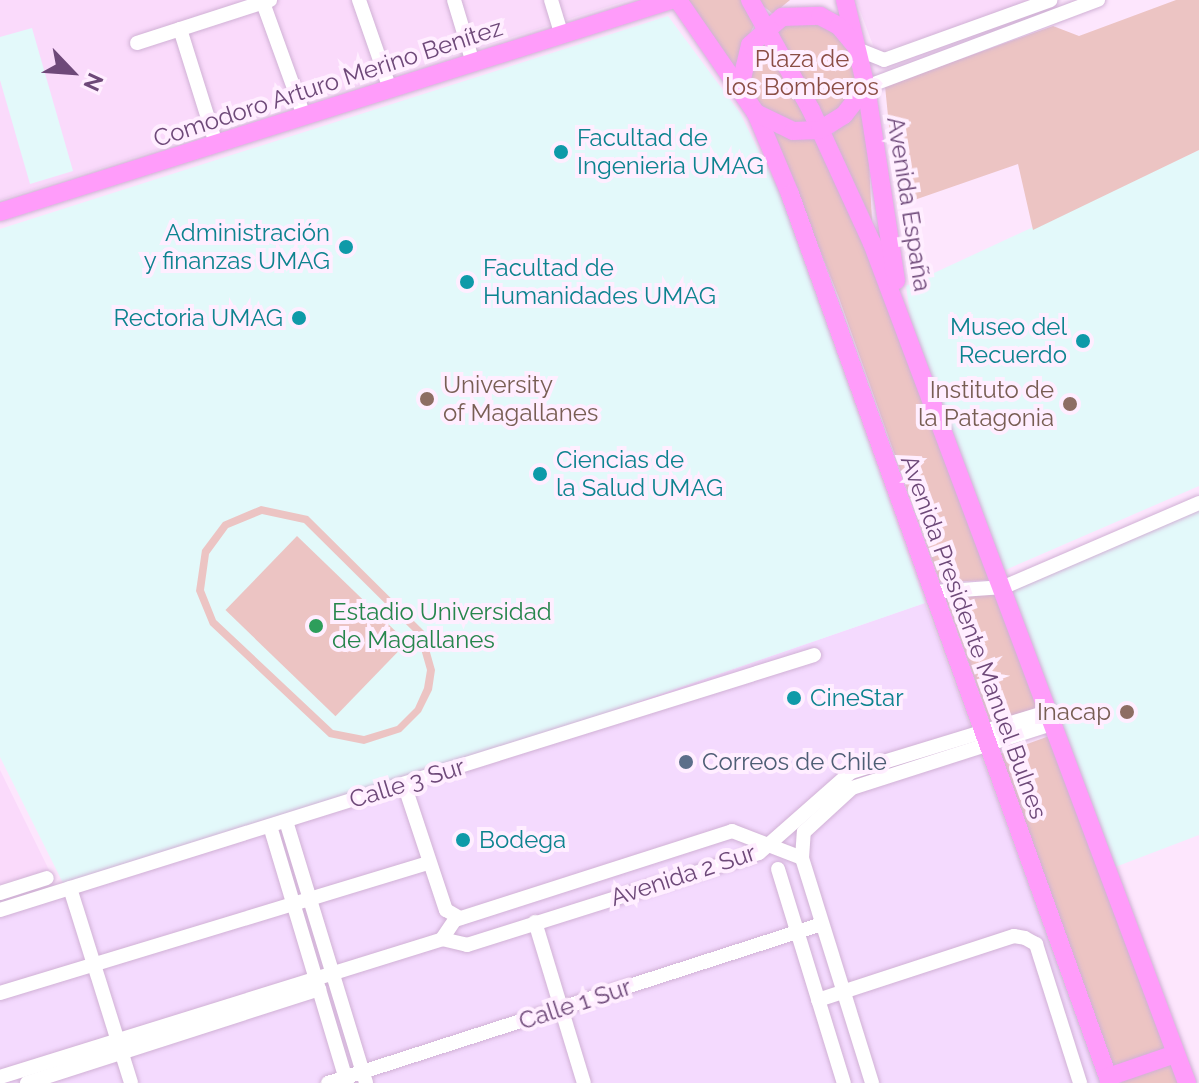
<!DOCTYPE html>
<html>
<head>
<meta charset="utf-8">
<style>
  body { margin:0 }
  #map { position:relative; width:1199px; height:1083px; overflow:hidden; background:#fde6fd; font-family:Raleway,sans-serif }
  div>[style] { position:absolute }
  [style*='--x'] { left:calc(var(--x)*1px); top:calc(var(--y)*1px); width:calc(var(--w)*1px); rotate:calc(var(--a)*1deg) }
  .residential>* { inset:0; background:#fadafb }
  .commercial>* { inset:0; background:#f4dafe }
  .education>* { inset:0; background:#e3f9fa }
  .green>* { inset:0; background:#ecc4c3; transform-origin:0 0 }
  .roads { filter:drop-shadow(0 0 2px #d0b1d5) drop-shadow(0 0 2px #d0b1d5) }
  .minor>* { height:14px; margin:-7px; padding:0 7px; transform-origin:7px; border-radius:7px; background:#fff }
  .major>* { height:18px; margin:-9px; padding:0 9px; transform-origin:9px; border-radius:9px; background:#ff9cfa }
  .dots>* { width:22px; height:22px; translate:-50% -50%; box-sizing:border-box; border:4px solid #fef; border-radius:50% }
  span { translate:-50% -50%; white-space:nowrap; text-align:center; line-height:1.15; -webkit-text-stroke:8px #fef; paint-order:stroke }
  .park-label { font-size:24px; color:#8b4e45 }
  .street-label { font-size:24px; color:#6e4979 }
  .culture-label { font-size:24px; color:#0d838f }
  .left { translate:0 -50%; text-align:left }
  .right { translate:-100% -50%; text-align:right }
  .education-label { font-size:24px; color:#785e54 }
  .leisure-label { font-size:24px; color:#27864d }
  .service-label { font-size:24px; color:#4e5e75 }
  .north { position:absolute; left:32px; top:32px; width:80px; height:80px; -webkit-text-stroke:6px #fef; paint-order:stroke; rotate:115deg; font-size:22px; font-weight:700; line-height:32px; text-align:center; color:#6e4979 }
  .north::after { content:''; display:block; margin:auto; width:28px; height:36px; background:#6e4979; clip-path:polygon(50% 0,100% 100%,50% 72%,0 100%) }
</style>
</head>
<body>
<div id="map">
  <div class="residential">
    <i style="clip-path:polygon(0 0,629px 0,0 200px)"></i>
    <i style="clip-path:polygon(856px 0,1037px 0,876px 53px)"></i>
    <i style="clip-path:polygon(0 770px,49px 870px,0 884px)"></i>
  </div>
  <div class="commercial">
    <i style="clip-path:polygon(925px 603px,1101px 1083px,0 1083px,0 905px,606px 713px)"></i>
  </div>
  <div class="education">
    <i style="clip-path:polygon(668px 16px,740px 113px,780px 194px,925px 603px,606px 713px,64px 885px,0 757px,0 229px)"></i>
    <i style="clip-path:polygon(32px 28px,73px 171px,30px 184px,0 80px,0 37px)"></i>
    <i style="clip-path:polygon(1199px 150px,1199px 486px,1003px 571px,911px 322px,906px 286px)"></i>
    <i style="clip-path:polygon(1199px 508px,1199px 835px,1110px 869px,1011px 590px)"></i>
  </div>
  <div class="green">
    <i style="clip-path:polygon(676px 0,745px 0,756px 21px,734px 68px)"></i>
    <i style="clip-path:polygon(756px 0,790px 0,773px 14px)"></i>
    <i style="clip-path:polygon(1176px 0,1199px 0,1199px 150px,1033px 230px,1018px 164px,897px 206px,885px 86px,1053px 26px,1079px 36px)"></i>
    <i style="clip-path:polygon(822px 20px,858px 62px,858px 84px,849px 105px,810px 129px,767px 117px,748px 89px,746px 66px,768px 28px)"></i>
    <i style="clip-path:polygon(863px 102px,866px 105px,872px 221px,832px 135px)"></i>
    <i style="clip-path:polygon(773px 133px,821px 140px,889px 295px,994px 580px,940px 582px,839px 298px)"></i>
    <i style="clip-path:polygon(evenodd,261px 506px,308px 516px,424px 631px,435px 670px,432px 690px,421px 712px,401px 732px,364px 744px,329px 737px,210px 625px,196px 591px,202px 550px,223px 522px,261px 506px,262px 514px,304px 523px,417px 635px,427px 670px,424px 688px,415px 708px,397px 726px,364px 736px,333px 730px,216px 620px,204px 590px,209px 554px,228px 528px,262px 514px)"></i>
    <i style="left:297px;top:536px;width:153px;height:103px;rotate:44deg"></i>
    <i style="clip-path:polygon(996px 591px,1040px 707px,990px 722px,945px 596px)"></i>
    <i style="left:1052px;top:735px;width:333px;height:57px;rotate:70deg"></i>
    <i style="clip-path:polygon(1170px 1063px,1182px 1083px,1121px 1083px,1123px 1080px)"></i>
  </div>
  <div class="roads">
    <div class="minor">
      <i style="--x:262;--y:0;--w:123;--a:70.1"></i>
      <i style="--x:359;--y:0;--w:94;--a:70.8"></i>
      <i style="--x:454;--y:0;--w:66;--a:73.2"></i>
      <i style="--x:551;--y:0;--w:37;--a:73"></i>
      <i style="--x:180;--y:29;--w:121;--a:72.6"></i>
      <i style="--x:137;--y:43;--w:140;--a:-17.9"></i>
      <i style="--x:857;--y:49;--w:29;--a:22"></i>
      <i style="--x:884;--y:60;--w:177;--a:-19.8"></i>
      <i style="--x:866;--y:87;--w:248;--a:-20.6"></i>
      <i style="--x:933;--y:592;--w:71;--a:-4"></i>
      <i style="--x:1004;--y:587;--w:212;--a:-23.3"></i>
      <i style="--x:404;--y:784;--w:133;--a:71.6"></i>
      <i style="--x:446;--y:910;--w:16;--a:30"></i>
      <i style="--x:286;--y:821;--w:274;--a:73"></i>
      <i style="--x:270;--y:826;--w:268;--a:73.3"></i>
      <i style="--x:802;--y:858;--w:26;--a:-86"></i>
      <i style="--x:804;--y:832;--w:65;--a:-42.5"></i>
      <i style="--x:852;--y:788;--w:209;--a:-17.8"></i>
      <i style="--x:778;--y:869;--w:224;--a:72.9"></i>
      <i style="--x:70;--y:888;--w:204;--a:72.6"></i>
      <i style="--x:0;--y:893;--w:49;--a:-17.7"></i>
      <i style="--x:0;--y:910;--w:853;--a:-17.39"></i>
      <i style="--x:535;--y:922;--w:168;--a:73.1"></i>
      <i style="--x:442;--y:939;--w:26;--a:13"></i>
      <i style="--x:467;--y:945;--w:306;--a:-17.5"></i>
      <i style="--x:759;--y:853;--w:123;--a:-41.4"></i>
      <i style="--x:851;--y:772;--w:205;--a:-17"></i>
      <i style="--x:0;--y:993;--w:446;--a:-16.9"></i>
      <i style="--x:818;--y:1000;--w:206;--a:-18.1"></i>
      <i style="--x:1014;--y:936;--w:11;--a:10"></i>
      <i style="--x:1025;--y:938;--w:13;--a:29"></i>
      <i style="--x:1036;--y:944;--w:146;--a:72.4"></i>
      <i style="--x:0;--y:1077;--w:463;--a:-17.3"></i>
      <i style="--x:442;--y:939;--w:23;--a:-56"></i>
      <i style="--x:455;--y:920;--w:291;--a:-17.8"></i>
      <i style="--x:732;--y:831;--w:75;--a:21.1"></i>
      <i style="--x:802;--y:858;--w:236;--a:72.7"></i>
      <i style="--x:27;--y:1083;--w:307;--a:-17.8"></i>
      <i style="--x:328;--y:1083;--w:519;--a:-17.84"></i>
    </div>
    <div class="major">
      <i style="--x:678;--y:0;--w:137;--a:55.4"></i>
      <i style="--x:756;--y:113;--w:88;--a:67.2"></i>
      <i style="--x:790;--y:194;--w:945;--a:70.2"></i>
      <i style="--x:750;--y:0;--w:126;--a:61"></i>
      <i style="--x:811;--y:110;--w:146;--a:65.4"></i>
      <i style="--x:872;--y:243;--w:897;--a:69.44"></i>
      <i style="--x:845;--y:0;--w:89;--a:76.4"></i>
      <i style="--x:866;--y:87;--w:196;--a:81.2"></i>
      <i style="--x:740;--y:87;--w:43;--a:-76.6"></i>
      <i style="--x:750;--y:45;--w:43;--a:-41.2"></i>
      <i style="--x:782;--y:17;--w:38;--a:-2"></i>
      <i style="--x:820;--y:16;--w:21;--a:28"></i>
      <i style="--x:839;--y:26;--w:23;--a:50"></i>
      <i style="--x:756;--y:113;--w:41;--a:25.9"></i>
      <i style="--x:793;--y:131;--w:27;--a:-2"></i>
      <i style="--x:820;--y:130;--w:28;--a:-32"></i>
      <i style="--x:844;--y:115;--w:36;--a:-52"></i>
      <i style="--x:0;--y:212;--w:704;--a:-17.53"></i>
      <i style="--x:1108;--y:1077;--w:71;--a:-18.9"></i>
    </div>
  </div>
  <div class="dots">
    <i style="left:561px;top:152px;background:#0f9aa8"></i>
    <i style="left:346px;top:247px;background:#0f9aa8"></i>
    <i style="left:467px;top:282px;background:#0f9aa8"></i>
    <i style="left:299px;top:318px;background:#0f9aa8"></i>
    <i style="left:1083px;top:341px;background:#0f9aa8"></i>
    <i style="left:427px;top:399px;background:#8d6e63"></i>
    <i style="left:1070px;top:404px;background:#8d6e63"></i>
    <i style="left:540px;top:474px;background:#0f9aa8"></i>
    <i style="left:316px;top:626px;background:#2e9e5b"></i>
    <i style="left:794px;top:698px;background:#0f9aa8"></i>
    <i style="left:1127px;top:712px;background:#8d6e63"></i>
    <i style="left:686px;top:762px;background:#5c6f8a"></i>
    <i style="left:463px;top:840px;background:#0f9aa8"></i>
  </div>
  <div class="park-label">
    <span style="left:802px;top:73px">Plaza de<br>los Bomberos</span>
  </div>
  <div class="street-label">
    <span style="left:328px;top:83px;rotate:-18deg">Comodoro Arturo Merino Benítez</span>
    <span style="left:909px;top:204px;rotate:81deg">Avenida España</span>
    <span style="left:974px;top:637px;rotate:70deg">Avenida Presidente Manuel Bulnes</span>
    <span style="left:407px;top:783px;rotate:-17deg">Calle 3 Sur</span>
    <span style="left:683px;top:875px;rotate:-18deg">Avenida 2 Sur</span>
    <span style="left:575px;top:1004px;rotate:-18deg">Calle 1 Sur</span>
  </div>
  <div class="culture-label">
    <span class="left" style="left:577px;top:152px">Facultad de<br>Ingenieria UMAG</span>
    <span class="right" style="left:330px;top:247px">Administración<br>y finanzas UMAG</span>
    <span class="left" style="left:483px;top:282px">Facultad de<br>Humanidades UMAG</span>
    <span class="right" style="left:283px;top:318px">Rectoria UMAG</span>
    <span class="right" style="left:1067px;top:341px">Museo del<br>Recuerdo</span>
    <span class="left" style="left:556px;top:474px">Ciencias de<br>la Salud UMAG</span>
    <span class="left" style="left:810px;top:698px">CineStar</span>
    <span class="left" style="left:479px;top:840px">Bodega</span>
  </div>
  <div class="education-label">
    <span class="left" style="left:443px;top:399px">University<br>of Magallanes</span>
    <span class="right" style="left:1054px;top:404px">Instituto de<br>la Patagonia</span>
    <span class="right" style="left:1111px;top:712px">Inacap</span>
  </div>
  <div class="leisure-label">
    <span class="left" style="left:332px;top:626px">Estadio Universidad<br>de Magallanes</span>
  </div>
  <div class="service-label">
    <span class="left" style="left:702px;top:762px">Correos de Chile</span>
  </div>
  <div class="north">N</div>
</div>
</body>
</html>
